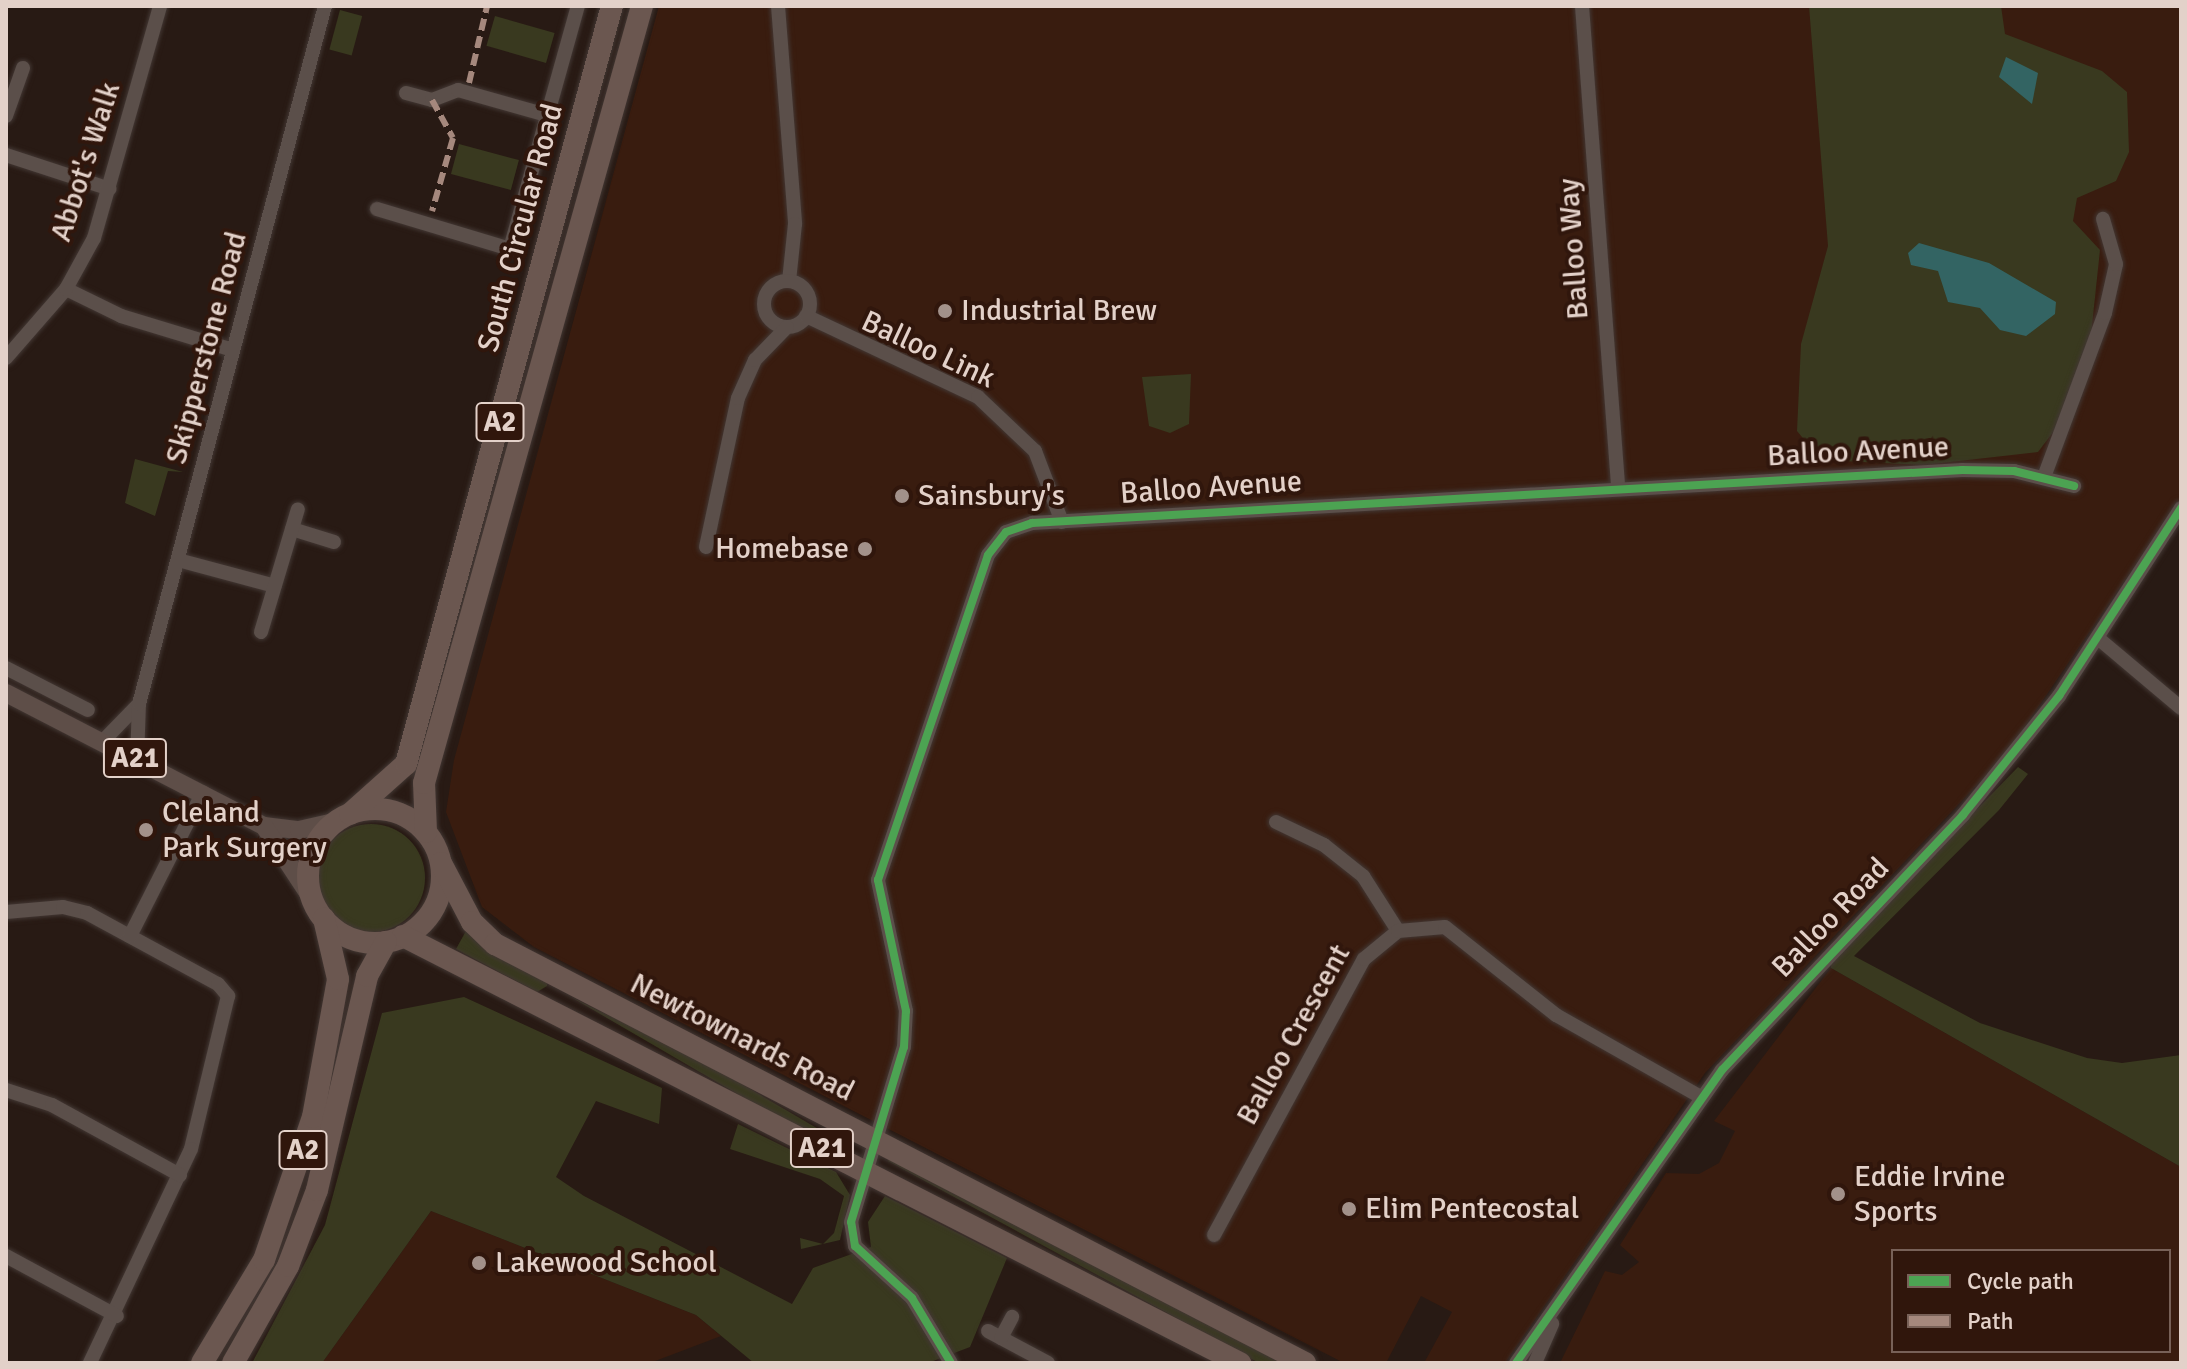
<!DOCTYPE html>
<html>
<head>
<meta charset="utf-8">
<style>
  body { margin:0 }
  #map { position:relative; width:2187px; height:1369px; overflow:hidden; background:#281a14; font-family:Signika,sans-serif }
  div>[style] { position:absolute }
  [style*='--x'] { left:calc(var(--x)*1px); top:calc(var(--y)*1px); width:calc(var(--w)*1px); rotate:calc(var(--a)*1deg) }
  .built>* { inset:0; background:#391c0f }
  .green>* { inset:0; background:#39391f; transform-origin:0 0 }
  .round { border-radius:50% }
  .water>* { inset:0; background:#336463 }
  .roads { filter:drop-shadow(0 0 2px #423733) drop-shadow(0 0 2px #423733) }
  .minor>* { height:14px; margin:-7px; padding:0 7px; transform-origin:7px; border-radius:7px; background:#5b4f4a }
  .minor>.ring { margin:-7px; padding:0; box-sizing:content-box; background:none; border:14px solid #5b4f4a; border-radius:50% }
  .major>* { height:18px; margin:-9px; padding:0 9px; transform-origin:9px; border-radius:9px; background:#5e4e48 }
  .highway>* { height:22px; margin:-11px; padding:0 11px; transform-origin:11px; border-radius:11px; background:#6b5750 }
  .highway>.ring { margin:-11px; padding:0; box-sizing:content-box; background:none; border:22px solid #6b5750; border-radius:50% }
  .quiet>* { height:6px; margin-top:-3px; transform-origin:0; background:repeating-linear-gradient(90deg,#a5887d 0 12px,transparent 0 18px) }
  .cycleway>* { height:8px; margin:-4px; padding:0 4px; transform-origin:4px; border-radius:4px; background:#4ca352 }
  .dots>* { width:22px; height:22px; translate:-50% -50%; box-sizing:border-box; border:4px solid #30160c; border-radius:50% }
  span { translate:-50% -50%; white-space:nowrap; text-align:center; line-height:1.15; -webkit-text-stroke:8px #30160c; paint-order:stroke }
  .shield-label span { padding:2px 6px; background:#30160c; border:2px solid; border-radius:6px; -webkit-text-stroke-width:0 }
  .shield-label { font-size:28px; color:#e3d1c9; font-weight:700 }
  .street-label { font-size:30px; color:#e3d1c9 }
  .poi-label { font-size:30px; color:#e3d1c9 }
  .left { translate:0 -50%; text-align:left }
  .right { translate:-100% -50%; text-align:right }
  .frame { position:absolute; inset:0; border:8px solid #e3d1c9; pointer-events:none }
  .legend { position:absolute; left:1891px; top:1249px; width:280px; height:104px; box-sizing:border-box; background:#30160c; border:2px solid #786158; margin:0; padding:10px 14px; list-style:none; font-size:24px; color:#e3d1c9 }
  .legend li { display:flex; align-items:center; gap:16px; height:40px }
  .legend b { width:40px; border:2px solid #786158 }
</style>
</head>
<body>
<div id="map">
  <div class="built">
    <i style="clip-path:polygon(659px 6px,2181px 6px,2181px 498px,2006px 754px,1705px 1073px,1505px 1363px,1424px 1363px,1452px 1312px,1421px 1296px,1386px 1363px,1344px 1363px,534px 947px,482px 907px,446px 812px,454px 760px)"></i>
    <i style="clip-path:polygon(evenodd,1831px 968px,2181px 1167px,2181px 1363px,1560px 1363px,1605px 1271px,1622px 1275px,1639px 1262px,1620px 1245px,1666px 1173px,1699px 1174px,1719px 1163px,1735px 1131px,1714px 1121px,1831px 968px,1893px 1251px,2169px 1251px,2169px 1351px,1893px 1351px,1893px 1251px)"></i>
    <i style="clip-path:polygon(431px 1211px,696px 1315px,721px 1336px,650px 1363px,322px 1363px)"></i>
  </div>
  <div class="green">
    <i style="clip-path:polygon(1809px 6px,2001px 6px,2005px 34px,2102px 71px,2127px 92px,2129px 152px,2116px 181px,2077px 198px,2073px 221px,2100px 250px,2091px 335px,2054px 431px,2038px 452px,1924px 465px,1821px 460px,1797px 431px,1801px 344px,1828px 246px)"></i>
    <i style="left:340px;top:10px;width:23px;height:41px;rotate:15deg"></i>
    <i style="left:495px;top:16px;width:62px;height:31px;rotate:16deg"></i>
    <i style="left:459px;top:144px;width:62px;height:31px;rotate:15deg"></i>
    <i style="clip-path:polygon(1191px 374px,1189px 424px,1170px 433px,1149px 426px,1142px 377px)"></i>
    <i style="clip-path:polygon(135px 459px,183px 472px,168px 471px,155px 516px,125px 503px)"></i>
    <i style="clip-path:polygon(2018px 767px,2028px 774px,1999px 810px,1854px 956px,1980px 1023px,2087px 1058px,2122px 1063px,2181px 1055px,2181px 1167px,1831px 968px,1831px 960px)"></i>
    <i class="round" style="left:317px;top:824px;width:108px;height:108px"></i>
    <i style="clip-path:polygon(466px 931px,547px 982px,547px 986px,537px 992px,456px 949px)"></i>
    <i style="clip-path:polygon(464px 997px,662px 1088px,659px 1124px,596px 1101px,556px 1177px,584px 1196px,792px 1304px,813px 1268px,871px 1247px,868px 1222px,885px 1196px,1007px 1258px,970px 1347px,928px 1363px,754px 1363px,696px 1315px,431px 1211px,322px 1363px,252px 1363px,325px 1225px,382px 1013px)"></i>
    <i style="clip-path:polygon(571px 997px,699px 1059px,827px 1134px,824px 1140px,746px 1099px)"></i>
    <i style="clip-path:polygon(738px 1124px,836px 1172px,850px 1195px,840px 1240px,801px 1249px,800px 1238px,823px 1244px,834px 1233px,844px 1196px,820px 1179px,730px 1149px)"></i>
    <i style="clip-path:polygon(888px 1161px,889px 1159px,1285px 1363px,1259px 1363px)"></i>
  </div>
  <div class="water">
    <i style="clip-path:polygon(2006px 57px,2038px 73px,2032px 104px,1999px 77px)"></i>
    <i style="clip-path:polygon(1919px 243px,1989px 263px,2056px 302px,2055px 314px,2026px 336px,2000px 330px,1980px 308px,1948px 302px,1938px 271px,1911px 265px,1908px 253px)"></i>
  </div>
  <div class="roads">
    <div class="minor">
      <i style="--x:778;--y:6;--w:219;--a:85.5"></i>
      <i style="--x:795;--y:224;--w:57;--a:96"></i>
      <i style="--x:1582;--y:6;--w:483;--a:85.7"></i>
      <i style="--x:406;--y:93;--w:27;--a:15"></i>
      <i style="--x:432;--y:100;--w:28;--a:-21"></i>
      <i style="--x:458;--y:90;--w:92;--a:15.7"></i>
      <i style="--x:6;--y:116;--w:51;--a:-70.5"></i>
      <i style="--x:6;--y:155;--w:109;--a:18.1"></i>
      <i style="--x:377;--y:209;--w:139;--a:16.7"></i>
      <i style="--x:510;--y:249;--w:252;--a:-74.4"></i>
      <i class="ring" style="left:764px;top:281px;width:32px;height:32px"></i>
      <i style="--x:66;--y:289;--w:61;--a:26.1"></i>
      <i style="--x:121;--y:316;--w:117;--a:16.9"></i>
      <i style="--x:806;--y:316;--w:190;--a:25.2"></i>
      <i style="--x:978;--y:397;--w:79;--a:43.5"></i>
      <i style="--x:1035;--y:451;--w:76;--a:69.2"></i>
      <i style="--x:6;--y:358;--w:91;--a:-49"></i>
      <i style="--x:66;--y:289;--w:58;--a:-61.2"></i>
      <i style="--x:94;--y:238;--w:241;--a:-74.1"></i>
      <i style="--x:2044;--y:477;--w:175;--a:-69.6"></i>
      <i style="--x:2105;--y:313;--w:50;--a:-77.3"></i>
      <i style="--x:2116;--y:264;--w:47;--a:-106.1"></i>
      <i style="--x:292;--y:529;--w:44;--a:17.2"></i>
      <i style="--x:706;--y:547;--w:152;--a:-77.9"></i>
      <i style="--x:738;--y:398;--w:42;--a:-65.9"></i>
      <i style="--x:755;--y:360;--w:46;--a:-45.9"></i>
      <i style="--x:178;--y:560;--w:100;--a:15"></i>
      <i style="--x:261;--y:632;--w:128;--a:-73.3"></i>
      <i style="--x:2099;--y:639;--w:107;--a:40.1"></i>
      <i style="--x:6;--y:668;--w:92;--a:27.1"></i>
      <i style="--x:103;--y:741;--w:52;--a:-45.8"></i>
      <i style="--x:137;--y:760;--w:56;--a:-88"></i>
      <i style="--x:139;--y:704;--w:722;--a:-75.08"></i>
      <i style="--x:1276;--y:822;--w:53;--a:25.6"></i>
      <i style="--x:1324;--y:845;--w:50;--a:38.5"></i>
      <i style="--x:1363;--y:876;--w:65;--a:57.5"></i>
      <i style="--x:6;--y:912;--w:57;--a:-5"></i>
      <i style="--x:63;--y:907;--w:25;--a:14"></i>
      <i style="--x:87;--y:913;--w:149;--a:28.5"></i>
      <i style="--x:218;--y:984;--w:16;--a:50"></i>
      <i style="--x:228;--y:996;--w:157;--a:103.6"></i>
      <i style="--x:191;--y:1149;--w:237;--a:115.3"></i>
      <i style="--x:130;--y:936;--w:161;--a:-63.1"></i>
      <i style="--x:6;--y:1090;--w:48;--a:18.1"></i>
      <i style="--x:52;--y:1105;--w:146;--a:28.7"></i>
      <i style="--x:1214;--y:1235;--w:314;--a:-61.5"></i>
      <i style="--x:1364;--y:959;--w:44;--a:-39.5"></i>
      <i style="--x:1398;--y:931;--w:47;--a:-4.9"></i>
      <i style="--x:1445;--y:927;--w:142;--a:38.4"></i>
      <i style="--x:1556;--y:1015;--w:167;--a:29.5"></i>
      <i style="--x:6;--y:1256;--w:126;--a:28.4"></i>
      <i style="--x:988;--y:1331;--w:68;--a:28.1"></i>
      <i style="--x:1001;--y:1338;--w:24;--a:-62"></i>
      <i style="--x:951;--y:1363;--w:76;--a:-121"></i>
      <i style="--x:912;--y:1298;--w:77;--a:-137.6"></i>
      <i style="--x:855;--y:1246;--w:24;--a:-99"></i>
      <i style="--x:851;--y:1222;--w:183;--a:-73.2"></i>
      <i style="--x:904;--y:1047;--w:36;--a:-87"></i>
      <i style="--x:906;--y:1011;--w:134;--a:-102.1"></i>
      <i style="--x:878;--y:880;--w:343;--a:-71.3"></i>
      <i style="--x:988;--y:555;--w:29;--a:-52"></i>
      <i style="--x:1006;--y:532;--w:28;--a:-19"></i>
      <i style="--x:1032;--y:523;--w:932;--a:-3.26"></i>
      <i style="--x:1962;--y:470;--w:52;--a:1.1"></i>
      <i style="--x:2014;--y:471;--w:62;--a:14"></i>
      <i style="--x:1516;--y:1363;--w:358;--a:-54.9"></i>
      <i style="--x:1722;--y:1070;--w:351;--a:-46.6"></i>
      <i style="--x:1963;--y:815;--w:153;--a:-51.1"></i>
      <i style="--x:2059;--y:696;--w:224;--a:-57"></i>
      <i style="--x:1535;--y:1363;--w:43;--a:-66.4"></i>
    </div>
    <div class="major">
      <i style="--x:6;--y:693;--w:290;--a:27.3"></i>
      <i style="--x:264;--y:826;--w:35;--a:7"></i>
      <i style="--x:299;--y:830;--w:37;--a:-13"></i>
      <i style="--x:264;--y:826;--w:91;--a:56.7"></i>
    </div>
    <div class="highway">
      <i class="ring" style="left:308px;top:809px;width:112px;height:112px"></i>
      <i style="--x:350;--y:814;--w:75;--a:-41.8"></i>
      <i style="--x:406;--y:764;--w:785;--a:-74.8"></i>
      <i style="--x:426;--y:832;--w:49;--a:-92.3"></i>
      <i style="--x:424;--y:783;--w:807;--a:-74.33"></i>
      <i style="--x:441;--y:863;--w:67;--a:62.3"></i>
      <i style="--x:472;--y:922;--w:32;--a:44"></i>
      <i style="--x:495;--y:944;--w:912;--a:27.35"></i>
      <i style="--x:403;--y:936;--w:940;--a:27.03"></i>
      <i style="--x:202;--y:1363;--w:120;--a:-59"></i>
      <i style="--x:264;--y:1260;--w:151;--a:-71.1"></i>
      <i style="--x:313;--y:1117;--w:140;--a:-79.7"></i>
      <i style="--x:338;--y:979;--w:62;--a:-103.1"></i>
      <i style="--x:233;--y:1363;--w:112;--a:-60.4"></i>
      <i style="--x:288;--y:1266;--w:81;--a:-69.1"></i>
      <i style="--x:317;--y:1190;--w:220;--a:-76.8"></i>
      <i style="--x:367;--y:976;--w:39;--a:-61"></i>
    </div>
  </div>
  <div class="quiet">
    <i style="--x:469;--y:83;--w:79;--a:-76.8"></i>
    <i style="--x:432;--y:100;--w:43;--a:61.1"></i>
    <i style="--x:453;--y:138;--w:76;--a:106"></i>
  </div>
  <div class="cycleway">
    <i style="--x:951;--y:1363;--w:76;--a:-121"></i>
    <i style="--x:912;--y:1298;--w:77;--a:-137.6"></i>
    <i style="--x:855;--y:1246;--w:24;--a:-99"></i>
    <i style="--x:851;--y:1222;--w:183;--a:-73.2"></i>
    <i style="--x:904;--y:1047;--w:36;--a:-87"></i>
    <i style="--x:906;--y:1011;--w:134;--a:-102.1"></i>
    <i style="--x:878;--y:880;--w:343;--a:-71.3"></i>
    <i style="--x:988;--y:555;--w:29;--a:-52"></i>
    <i style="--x:1006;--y:532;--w:28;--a:-19"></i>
    <i style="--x:1032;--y:523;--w:932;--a:-3.26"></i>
    <i style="--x:1962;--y:470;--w:52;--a:1.1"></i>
    <i style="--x:2014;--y:471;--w:62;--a:14"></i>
    <i style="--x:1516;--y:1363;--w:358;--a:-54.9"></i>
    <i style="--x:1722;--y:1070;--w:351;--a:-46.6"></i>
    <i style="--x:1963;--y:815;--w:153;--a:-51.1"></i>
    <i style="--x:2059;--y:696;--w:224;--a:-57"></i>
  </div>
  <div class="dots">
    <i style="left:945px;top:311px;background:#a2918a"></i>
    <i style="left:902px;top:496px;background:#a2918a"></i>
    <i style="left:865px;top:549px;background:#a2918a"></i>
    <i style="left:146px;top:830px;background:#a2918a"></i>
    <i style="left:1838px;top:1194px;background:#a2918a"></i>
    <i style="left:1349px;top:1209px;background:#a2918a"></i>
    <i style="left:479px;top:1263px;background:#a2918a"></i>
  </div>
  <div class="shield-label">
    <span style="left:500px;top:422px">A2</span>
    <span style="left:135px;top:758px">A21</span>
    <span style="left:822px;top:1148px">A21</span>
    <span style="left:303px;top:1150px">A2</span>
  </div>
  <div class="street-label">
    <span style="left:86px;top:162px;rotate:-72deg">Abbot's Walk</span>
    <span style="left:521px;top:228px;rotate:-75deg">South Circular Road</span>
    <span style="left:1574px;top:249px;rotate:-94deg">Balloo Way</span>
    <span style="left:207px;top:348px;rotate:-75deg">Skipperstone Road</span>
    <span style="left:928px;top:350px;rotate:25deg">Balloo Link</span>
    <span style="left:1858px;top:452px;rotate:-3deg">Balloo Avenue</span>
    <span style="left:1211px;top:488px;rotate:-4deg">Balloo Avenue</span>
    <span style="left:1831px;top:918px;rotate:-46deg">Balloo Road</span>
    <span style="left:1294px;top:1035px;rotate:-61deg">Balloo Crescent</span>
    <span style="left:742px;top:1038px;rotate:27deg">Newtownards Road</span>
  </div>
  <div class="poi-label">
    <span class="left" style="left:961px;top:311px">Industrial Brew</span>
    <span class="left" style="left:918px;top:496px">Sainsbury's</span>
    <span class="right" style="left:849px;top:549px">Homebase</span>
    <span class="left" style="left:162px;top:830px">Cleland<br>Park Surgery</span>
    <span class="left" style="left:1854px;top:1194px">Eddie Irvine<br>Sports</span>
    <span class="left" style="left:1365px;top:1209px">Elim Pentecostal</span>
    <span class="left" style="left:495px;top:1263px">Lakewood School</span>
  </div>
  <div class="frame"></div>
  <ul class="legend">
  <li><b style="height:10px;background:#4ca352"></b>Cycle path</li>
  <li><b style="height:10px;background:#a5887d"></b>Path</li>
  </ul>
</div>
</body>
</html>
